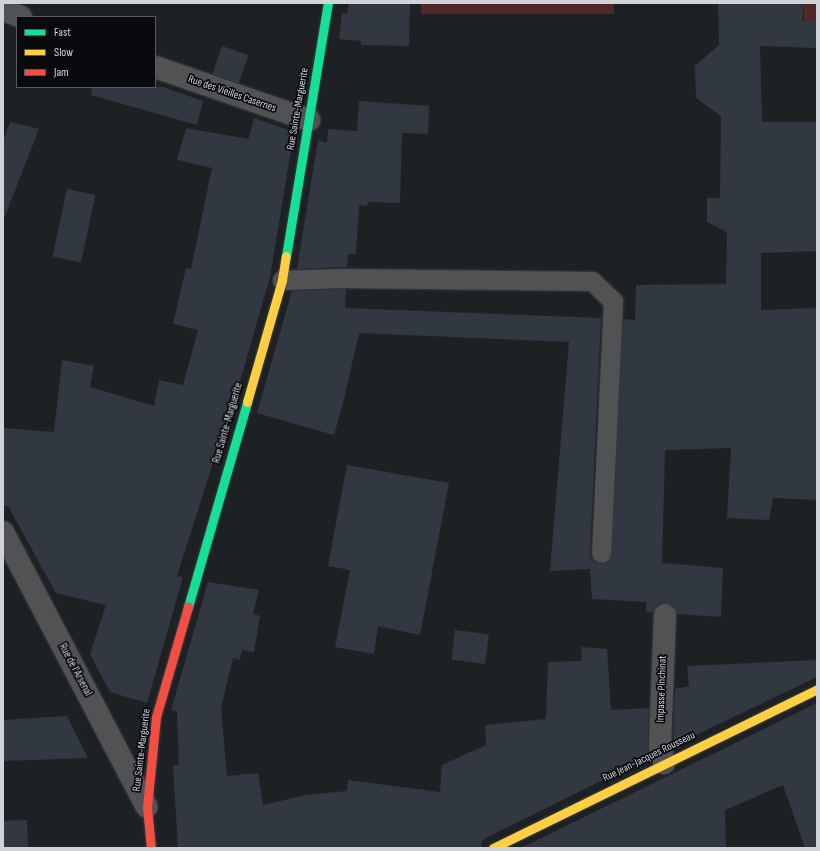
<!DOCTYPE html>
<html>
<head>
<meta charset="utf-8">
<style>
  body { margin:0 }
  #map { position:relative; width:820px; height:851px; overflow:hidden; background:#1e2124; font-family:"Sofia Sans Condensed",sans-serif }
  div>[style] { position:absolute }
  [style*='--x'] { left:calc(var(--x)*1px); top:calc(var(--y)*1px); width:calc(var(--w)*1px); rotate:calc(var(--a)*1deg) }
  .green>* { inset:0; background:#502828; transform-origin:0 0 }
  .building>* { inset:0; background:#323841; transform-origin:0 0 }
  .roads { filter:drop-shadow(0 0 1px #3b3d40) drop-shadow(0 0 1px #3b3d40) }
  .lane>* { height:19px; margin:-9.5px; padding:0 9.5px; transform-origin:9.5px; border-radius:9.5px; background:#505253 }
  .street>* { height:22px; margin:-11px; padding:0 11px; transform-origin:11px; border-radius:11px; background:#505253 }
  .fast>* { height:9px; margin:-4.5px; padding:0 4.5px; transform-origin:4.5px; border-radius:4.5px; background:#16e098 }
  .slow>* { height:9px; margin:-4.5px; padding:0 4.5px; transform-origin:4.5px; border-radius:4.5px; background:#ffcf43 }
  .jam>* { height:9px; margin:-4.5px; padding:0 4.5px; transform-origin:4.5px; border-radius:4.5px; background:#f24e42 }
  span { translate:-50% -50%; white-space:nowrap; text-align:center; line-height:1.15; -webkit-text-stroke:3.5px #080a0d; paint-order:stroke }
  .street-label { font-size:11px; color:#d0d3d8 }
  .frame { position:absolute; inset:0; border:4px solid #d0d3d8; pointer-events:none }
  .legend { position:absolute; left:16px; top:16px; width:140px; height:72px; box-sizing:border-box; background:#080a0d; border:1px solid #585a5e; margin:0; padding:5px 7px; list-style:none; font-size:12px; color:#d0d3d8 }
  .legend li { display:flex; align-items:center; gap:8px; height:20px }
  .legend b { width:20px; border:1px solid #585a5e }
</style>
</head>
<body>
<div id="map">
  <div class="green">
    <i style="left:421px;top:3px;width:193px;height:11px"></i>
    <i style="left:804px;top:3px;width:13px;height:18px"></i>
  </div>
  <div class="building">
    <i style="clip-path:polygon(349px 3px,410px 3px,409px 46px,361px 45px,361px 41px,339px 39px,342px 13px,347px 13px)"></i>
    <i style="clip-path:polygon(718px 3px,804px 3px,802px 21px,817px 21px,817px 48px,760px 46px,762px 122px,817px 122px,817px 251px,761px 253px,761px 310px,817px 308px,817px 500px,773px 498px,769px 520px,727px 518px,731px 448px,665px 450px,662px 563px,723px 568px,721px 617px,677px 614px,672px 605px,666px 603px,659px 604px,653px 612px,646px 612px,646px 602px,592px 599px,590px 569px,550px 571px,569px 342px,359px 333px,344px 399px,334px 435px,257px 413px,292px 291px,346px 289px,345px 308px,601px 318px,590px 552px,591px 558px,595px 562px,601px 564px,606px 563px,612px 554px,623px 319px,635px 320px,636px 285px,726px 284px,727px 232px,707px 222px,707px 198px,720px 198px,721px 116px,696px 98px,695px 66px,719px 45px)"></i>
    <i style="left:222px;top:46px;width:28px;height:30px;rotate:19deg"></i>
    <i style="clip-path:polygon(92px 87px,163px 87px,203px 101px,197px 125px,91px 95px)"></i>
    <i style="clip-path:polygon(359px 101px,429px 106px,428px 134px,402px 133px,400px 203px,368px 202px,367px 206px,359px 205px,356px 254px,348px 254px,347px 267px,297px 269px,318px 140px,327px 143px,328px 129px,357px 131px)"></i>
    <i style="clip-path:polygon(254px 118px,294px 132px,270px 277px,233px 406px,231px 406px,177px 576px,183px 577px,147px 703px,110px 692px,90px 654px,106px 605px,56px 593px,8px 506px,3px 506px,3px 428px,54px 432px,62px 360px,94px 366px,90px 387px,154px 406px,159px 380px,183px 385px,198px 330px,173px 324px,186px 268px,191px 269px,212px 168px,177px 160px,186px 128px,249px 139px)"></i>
    <i style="clip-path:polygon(10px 122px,39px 129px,5px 216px,3px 216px,3px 141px)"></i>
    <i style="left:67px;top:189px;width:29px;height:69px;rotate:12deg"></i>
    <i style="clip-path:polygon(347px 465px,449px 483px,420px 635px,378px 626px,374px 654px,335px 647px,350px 570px,328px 566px)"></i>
    <i style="clip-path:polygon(208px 582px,259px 590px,253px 614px,260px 616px,254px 652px,242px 650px,240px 660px,233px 658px,221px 708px,227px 776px,258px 773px,263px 805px,306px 795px,347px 791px,348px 780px,440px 792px,442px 765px,486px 745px,485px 725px,546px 719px,548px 662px,582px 661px,581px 647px,607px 649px,611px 710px,649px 708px,648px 745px,650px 757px,487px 837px,482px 841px,481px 848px,178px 848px,173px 765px,179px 765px,177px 711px,171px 710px)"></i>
    <i style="left:455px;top:630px;width:34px;height:30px;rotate:7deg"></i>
    <i style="clip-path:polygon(817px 660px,817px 677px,673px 746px,675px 689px,689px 686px,687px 666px)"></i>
    <i style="clip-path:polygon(817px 703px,817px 848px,805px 848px,783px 785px,725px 810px,726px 848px,521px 848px)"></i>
    <i style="clip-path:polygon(67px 716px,88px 758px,3px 761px,3px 720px)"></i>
    <i style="left:27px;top:820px;width:28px;height:24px;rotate:88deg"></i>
  </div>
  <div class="roads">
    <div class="lane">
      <i style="--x:282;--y:280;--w:60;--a:-1.9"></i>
      <i style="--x:342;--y:278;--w:250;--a:0.7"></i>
      <i style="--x:592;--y:281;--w:29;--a:44"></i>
      <i style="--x:613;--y:301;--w:252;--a:92.7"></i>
    </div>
    <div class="street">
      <i style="--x:3;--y:10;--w:19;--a:21"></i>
      <i style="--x:155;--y:67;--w:163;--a:19"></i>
      <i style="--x:3;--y:532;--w:310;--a:62.4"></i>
      <i style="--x:664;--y:763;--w:18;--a:-103"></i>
      <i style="--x:660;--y:745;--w:130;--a:-87.8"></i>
    </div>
    <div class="fast">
      <i style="--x:286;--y:256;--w:256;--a:-80.6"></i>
      <i style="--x:188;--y:607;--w:213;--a:-73.9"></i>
    </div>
    <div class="slow">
      <i style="--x:247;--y:402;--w:127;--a:-74"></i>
      <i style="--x:282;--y:280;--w:24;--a:-81"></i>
      <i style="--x:493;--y:848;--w:361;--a:-26.1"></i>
    </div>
    <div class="jam">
      <i style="--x:151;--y:848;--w:41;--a:-95.6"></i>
      <i style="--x:147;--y:807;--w:90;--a:-84.3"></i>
      <i style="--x:156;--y:717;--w:115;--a:-73.8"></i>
    </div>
  </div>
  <div class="street-label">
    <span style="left:232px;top:94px;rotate:19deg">Rue des Vieilles Casernes</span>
    <span style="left:298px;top:109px;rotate:-80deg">Rue Sainte-Marguerite</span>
    <span style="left:228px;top:423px;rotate:-74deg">Rue Sainte-Marguerite</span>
    <span style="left:75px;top:670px;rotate:62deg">Rue de l'Arsenal</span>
    <span style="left:662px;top:689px;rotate:-88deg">Impasse Pinchinat</span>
    <span style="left:142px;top:750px;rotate:-83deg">Rue Sainte-Marguerite</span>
    <span style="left:649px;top:757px;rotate:-26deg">Rue Jean-Jacques Rousseau</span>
  </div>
  <div class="frame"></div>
  <ul class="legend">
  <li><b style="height:5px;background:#16e098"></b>Fast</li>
  <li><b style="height:5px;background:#ffcf43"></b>Slow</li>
  <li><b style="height:5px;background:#f24e42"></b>Jam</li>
  </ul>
</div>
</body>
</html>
